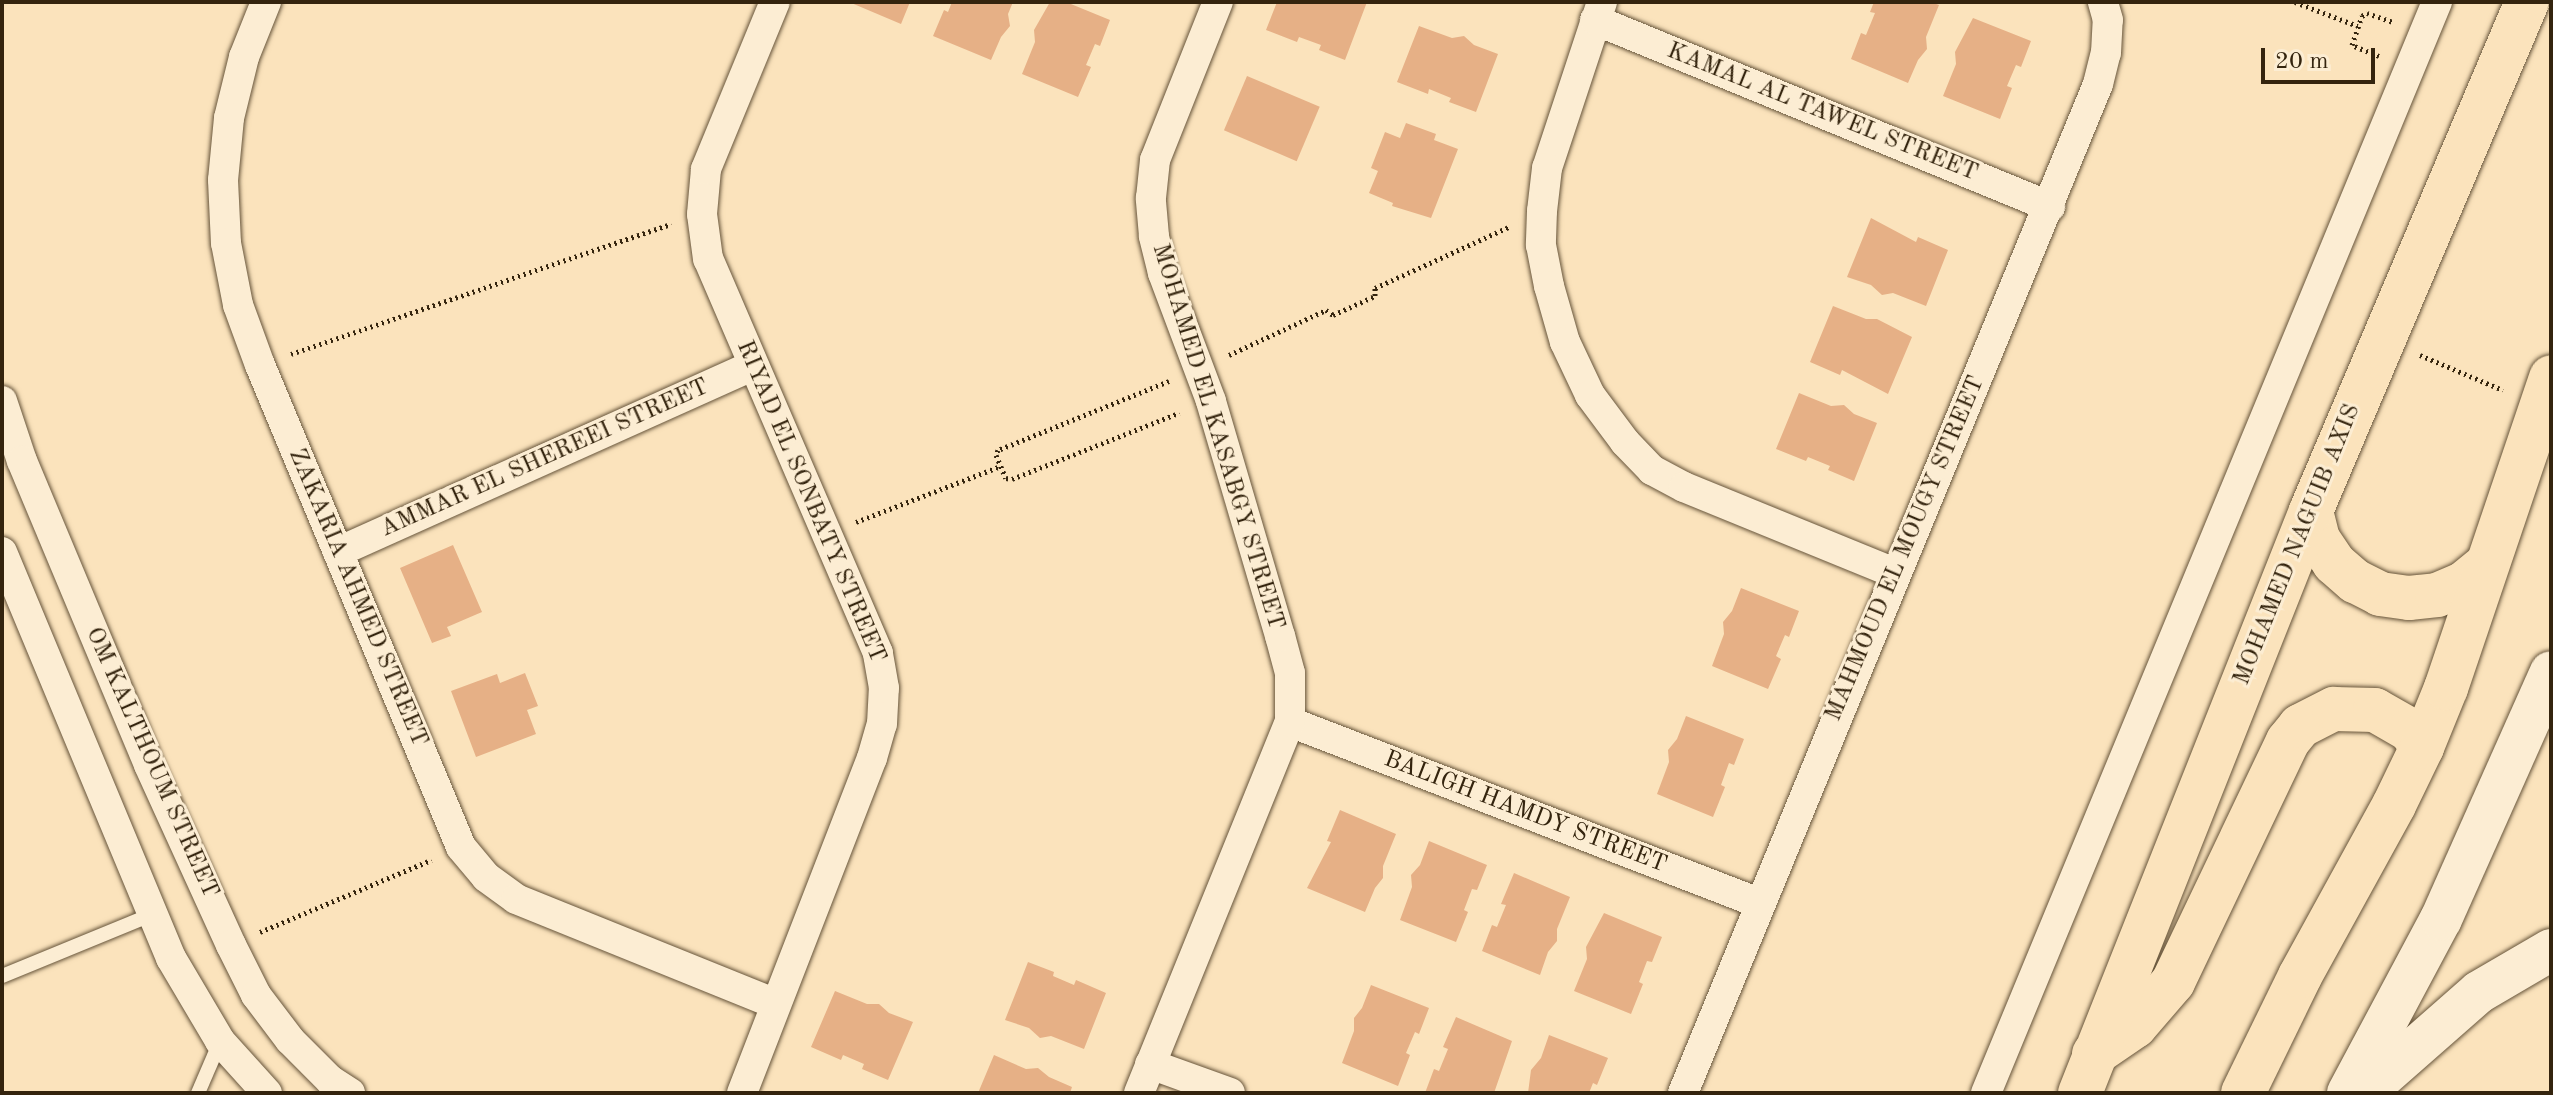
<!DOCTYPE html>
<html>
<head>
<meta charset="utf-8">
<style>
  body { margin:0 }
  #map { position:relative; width:2553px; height:1095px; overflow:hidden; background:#fbe3bc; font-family:"Old Standard TT",serif }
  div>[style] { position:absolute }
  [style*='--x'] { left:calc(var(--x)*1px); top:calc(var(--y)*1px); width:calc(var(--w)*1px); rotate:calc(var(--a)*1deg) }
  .building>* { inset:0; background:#e6b086; transform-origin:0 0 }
  .path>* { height:5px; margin-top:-2.5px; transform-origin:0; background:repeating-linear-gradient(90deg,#34240e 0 2px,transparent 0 6px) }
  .roads { filter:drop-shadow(0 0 2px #66543a) drop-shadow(0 0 2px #66543a) }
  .lane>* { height:14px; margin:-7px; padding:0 7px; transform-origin:7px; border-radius:7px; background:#fcedd3 }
  .street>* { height:30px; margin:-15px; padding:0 15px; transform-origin:15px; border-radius:15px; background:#fcedd3 }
  .secondary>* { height:42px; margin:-21px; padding:0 21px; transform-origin:21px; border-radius:21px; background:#fcedd3 }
  .primary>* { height:44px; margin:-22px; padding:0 22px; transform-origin:22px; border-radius:22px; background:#fbe3bc }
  span { translate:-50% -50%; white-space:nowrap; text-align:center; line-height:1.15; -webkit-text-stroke:6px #fcedd3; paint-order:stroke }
  .street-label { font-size:24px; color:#34240e }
  .frame { position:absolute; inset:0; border:4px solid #34240e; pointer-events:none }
  .scale { position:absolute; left:2261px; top:48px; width:114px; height:36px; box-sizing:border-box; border:4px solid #34240e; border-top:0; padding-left:10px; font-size:24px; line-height:28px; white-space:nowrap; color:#34240e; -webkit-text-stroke:6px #fcedd3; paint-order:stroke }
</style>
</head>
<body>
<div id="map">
  <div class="building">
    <i style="clip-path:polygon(849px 2px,910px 2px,901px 24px)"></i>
    <i style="clip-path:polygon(952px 2px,1013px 2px,1008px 14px,1010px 26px,1001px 37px,991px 60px,933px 36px,944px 10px,948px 12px)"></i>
    <i style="clip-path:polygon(1050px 2px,1066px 2px,1110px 20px,1100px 46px,1095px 44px,1086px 65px,1091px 67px,1078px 97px,1022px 74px,1035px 42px,1034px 30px)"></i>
    <i style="clip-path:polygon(1277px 2px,1367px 2px,1345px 60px,1319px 50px,1321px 45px,1299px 37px,1297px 42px,1266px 30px)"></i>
    <i style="clip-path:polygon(1874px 2px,1931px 2px,1939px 5px,1926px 37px,1927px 49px,1918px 60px,1908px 83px,1851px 59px,1861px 33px,1866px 35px,1875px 13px,1870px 12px)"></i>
    <i style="clip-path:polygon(1973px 18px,2031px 41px,2021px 67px,2016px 65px,2007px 86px,2012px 88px,2000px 119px,1943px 96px,1956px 64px,1955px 52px)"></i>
    <i style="clip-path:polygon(1419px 26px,1452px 38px,1464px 36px,1474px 45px,1498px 54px,1476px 112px,1449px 102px,1451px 98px,1429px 89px,1428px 94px,1397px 82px)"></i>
    <i style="left:1247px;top:76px;width:79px;height:59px;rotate:23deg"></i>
    <i style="clip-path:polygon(1406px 123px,1436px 134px,1434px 140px,1458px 149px,1431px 218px,1392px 206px,1393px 203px,1369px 193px,1378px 171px,1371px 168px,1385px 132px,1400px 138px)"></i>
    <i style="clip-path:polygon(1871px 218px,1916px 242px,1918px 237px,1948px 250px,1926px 306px,1893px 293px,1882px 295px,1871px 285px,1847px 277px)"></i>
    <i style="clip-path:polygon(1833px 306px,1866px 319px,1877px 319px,1912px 337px,1888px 394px,1842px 370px,1840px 375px,1810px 362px)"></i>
    <i style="clip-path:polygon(1799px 393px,1831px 406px,1844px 405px,1854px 414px,1877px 423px,1854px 481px,1828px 470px,1830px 466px,1808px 457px,1806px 461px,1776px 449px)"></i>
    <i style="clip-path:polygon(453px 545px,482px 612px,447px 627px,451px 636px,432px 643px,400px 568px)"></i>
    <i style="clip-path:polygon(1741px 588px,1799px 611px,1789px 637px,1785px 635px,1776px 656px,1781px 659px,1768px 689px,1712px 666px,1724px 634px,1723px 622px,1732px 611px)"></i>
    <i style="clip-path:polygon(525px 673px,538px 706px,527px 710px,536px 734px,476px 757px,451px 691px,497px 674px,500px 683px)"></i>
    <i style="clip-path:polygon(1686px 716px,1744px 739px,1734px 765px,1729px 763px,1721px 785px,1725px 787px,1713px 817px,1657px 794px,1669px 762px,1668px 750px,1677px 739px)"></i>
    <i style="clip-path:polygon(1340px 810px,1396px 834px,1383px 866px,1383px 878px,1375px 888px,1365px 912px,1307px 888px,1331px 842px,1327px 841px)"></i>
    <i style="clip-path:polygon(1429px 841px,1487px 865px,1477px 890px,1472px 889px,1464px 910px,1468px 912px,1456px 942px,1400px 920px,1412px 887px,1411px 875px,1420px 865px)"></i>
    <i style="clip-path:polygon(1514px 873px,1570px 897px,1557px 929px,1557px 941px,1548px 952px,1540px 975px,1482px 951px,1492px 925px,1497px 927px,1506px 905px,1501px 904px)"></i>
    <i style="clip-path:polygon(1604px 913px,1662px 937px,1652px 962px,1647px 961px,1639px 982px,1643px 984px,1631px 1014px,1574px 991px,1587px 959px,1586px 947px)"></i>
    <i style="clip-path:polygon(1028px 962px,1054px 972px,1053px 976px,1074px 985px,1076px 980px,1106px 993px,1084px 1049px,1051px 1036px,1040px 1038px,1029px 1028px,1005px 1020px)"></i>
    <i style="clip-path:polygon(1371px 985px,1429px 1008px,1419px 1034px,1415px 1032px,1406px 1053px,1410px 1055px,1398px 1086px,1342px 1063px,1354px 1031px,1354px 1018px,1362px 1008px)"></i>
    <i style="clip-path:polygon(835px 991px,867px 1004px,879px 1004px,889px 1013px,913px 1022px,888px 1080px,862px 1069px,864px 1064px,843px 1055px,841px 1060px,811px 1047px)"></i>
    <i style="clip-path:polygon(1456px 1017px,1512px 1041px,1494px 1093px,1425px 1093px,1434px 1069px,1439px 1071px,1448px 1049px,1443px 1047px)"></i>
    <i style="clip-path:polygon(1549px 1035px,1608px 1058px,1597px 1085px,1593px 1083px,1589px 1093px,1528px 1093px,1531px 1070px,1541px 1058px)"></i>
    <i style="clip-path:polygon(994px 1055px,1026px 1069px,1038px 1068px,1049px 1077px,1072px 1087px,1070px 1093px,978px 1093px)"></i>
  </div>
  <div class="path">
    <i style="--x:2295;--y:2;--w:67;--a:20.9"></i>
    <i style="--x:2379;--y:56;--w:29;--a:-158"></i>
    <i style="--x:2352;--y:45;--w:31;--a:-71"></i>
    <i style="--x:2362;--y:16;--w:6;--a:-31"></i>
    <i style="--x:2367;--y:13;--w:28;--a:19"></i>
    <i style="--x:291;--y:354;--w:402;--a:-18.9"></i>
    <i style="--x:1229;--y:355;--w:107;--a:-24.9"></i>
    <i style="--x:1326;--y:310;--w:9;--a:36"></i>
    <i style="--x:1333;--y:315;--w:46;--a:-24.3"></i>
    <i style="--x:1375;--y:296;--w:8;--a:-90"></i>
    <i style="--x:1375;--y:288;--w:147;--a:-24.5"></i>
    <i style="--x:2420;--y:355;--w:90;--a:22.9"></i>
    <i style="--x:1169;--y:381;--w:184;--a:158"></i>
    <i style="--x:998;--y:450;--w:5;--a:112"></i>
    <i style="--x:996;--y:455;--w:25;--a:67"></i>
    <i style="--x:1006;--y:478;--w:6;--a:9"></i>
    <i style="--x:1012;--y:479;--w:180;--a:-21.6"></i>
    <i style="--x:856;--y:522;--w:155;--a:-21.1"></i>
    <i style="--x:260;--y:932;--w:186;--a:-22.8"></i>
  </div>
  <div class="roads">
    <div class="lane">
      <i style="--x:2;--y:976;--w:163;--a:-22.3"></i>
      <i style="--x:198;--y:1093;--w:56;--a:-66.7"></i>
    </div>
    <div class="street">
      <i style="--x:266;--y:2;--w:59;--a:111.8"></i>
      <i style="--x:244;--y:57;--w:63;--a:103.8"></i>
      <i style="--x:229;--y:118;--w:62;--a:95.5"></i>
      <i style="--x:223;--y:180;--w:63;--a:87.3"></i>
      <i style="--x:226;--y:243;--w:63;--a:79"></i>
      <i style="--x:238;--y:305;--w:64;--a:69.9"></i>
      <i style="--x:260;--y:365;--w:522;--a:67.36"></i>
      <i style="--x:461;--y:847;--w:39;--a:50"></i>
      <i style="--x:486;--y:877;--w:37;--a:36"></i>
      <i style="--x:516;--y:899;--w:280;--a:22"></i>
      <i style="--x:1602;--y:2;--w:175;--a:108.3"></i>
      <i style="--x:1547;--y:168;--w:43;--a:96.6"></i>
      <i style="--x:1542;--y:211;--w:34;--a:92"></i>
      <i style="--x:1541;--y:245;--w:42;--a:79"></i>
      <i style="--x:1549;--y:286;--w:58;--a:74.1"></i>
      <i style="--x:1565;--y:342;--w:59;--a:64.7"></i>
      <i style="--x:1590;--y:395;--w:59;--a:53.3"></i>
      <i style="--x:1625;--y:442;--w:39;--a:46"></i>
      <i style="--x:1652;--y:470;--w:36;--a:28"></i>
      <i style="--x:1684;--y:487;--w:228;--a:22.2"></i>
      <i style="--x:1595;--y:20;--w:492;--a:22.3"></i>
      <i style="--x:2;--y:401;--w:63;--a:71.6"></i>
      <i style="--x:22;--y:461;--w:329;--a:67.3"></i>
      <i style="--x:149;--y:765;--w:198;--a:65.5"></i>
      <i style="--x:231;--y:945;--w:56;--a:63.4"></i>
      <i style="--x:256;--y:995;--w:56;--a:52.9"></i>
      <i style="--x:290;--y:1040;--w:57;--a:45"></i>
      <i style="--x:330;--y:1080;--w:24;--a:33"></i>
      <i style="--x:2;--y:552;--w:440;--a:67.4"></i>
      <i style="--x:171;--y:958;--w:96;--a:59.4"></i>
      <i style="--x:220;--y:1041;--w:70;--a:47.9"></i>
      <i style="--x:338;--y:552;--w:454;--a:-24.2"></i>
      <i style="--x:1290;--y:722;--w:503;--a:21.1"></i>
      <i style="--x:1150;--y:1064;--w:85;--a:19.9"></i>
      <i style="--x:742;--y:1093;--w:359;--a:-68.8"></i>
      <i style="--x:872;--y:758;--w:35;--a:-74"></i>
      <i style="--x:882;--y:724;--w:36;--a:-87"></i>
      <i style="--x:884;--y:688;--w:36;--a:-100"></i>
      <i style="--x:878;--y:653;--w:429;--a:-113.3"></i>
      <i style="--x:708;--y:259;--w:45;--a:-97.6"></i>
      <i style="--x:702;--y:214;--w:45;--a:-84.9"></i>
      <i style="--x:706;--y:169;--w:181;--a:-67.6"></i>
      <i style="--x:1139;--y:1093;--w:401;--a:-67.9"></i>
      <i style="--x:1290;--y:722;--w:49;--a:-90"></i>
      <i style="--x:1290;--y:673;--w:38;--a:-105"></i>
      <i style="--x:1280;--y:636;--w:245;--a:-106.4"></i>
      <i style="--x:1211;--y:401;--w:137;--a:-110.6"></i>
      <i style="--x:1163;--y:273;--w:38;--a:-104"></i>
      <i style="--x:1154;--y:236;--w:38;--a:-95"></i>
      <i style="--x:1151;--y:198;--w:38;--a:-84"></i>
      <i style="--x:1155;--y:160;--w:170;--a:-68.3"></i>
      <i style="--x:1683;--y:1093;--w:1091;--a:-67.64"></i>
      <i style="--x:2098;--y:84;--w:32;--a:-76"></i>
      <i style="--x:2106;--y:53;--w:33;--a:-87"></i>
      <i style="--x:2108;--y:20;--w:19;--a:-106"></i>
      <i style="--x:1986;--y:1093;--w:1181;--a:-67.54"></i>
    </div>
    <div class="secondary">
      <i style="--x:2348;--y:1093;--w:197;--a:-61.9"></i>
      <i style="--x:2441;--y:919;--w:270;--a:-66"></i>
      <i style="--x:2364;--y:1093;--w:153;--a:-41.3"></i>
      <i style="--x:2479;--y:992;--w:83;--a:-30.3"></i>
    </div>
    <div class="primary">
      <i style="--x:2311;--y:511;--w:29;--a:76"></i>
      <i style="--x:2318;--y:539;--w:29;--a:56"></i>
      <i style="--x:2334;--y:563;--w:28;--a:41"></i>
      <i style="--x:2355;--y:581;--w:28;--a:27"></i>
      <i style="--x:2380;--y:594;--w:29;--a:8"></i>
      <i style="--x:2409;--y:598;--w:28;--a:-6"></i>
      <i style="--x:2437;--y:595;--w:28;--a:-23"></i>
      <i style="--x:2463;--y:584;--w:28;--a:-39"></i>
      <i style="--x:2094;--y:1054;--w:50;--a:-34.3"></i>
      <i style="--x:2135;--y:1026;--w:58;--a:-49.2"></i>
      <i style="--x:2173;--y:982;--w:267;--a:-64.5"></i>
      <i style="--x:2288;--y:741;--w:19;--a:-51"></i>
      <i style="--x:2300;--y:726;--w:38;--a:-27"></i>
      <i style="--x:2334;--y:709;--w:41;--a:1.4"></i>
      <i style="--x:2375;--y:710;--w:40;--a:29.7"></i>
      <i style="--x:2410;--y:730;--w:21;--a:55"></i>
      <i style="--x:2080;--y:1093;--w:626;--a:-68.35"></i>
      <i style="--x:2311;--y:511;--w:553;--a:-67.01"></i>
      <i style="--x:2243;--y:1093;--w:130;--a:-64"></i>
      <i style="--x:2300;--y:976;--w:195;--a:-61.2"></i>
      <i style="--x:2394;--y:805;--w:64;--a:-64.2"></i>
      <i style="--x:2422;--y:747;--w:64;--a:-67.9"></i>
      <i style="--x:2446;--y:688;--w:328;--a:-71.3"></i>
    </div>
  </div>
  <div class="street-label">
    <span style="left:1822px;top:113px;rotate:22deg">KAMAL AL TAWEL STREET</span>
    <span style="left:1217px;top:437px;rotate:73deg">MOHAMED EL KASABGY STREET</span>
    <span style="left:545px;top:459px;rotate:-24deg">AMMAR EL SHEREEI STREET</span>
    <span style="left:810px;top:502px;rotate:67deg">RIYAD EL SONBATY STREET</span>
    <span style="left:2298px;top:545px;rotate:-68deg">MOHAMED NAGUIB AXIS</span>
    <span style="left:1906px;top:549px;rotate:-67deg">MAHMOUD EL MOUGY STREET</span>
    <span style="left:357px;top:598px;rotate:67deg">ZAKARIA AHMED STREET</span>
    <span style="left:151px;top:763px;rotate:66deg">OM KALTHOUM STREET</span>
    <span style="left:1525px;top:813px;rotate:21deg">BALIGH HAMDY STREET</span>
  </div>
  <div class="frame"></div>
  <div class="scale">20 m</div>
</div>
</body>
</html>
